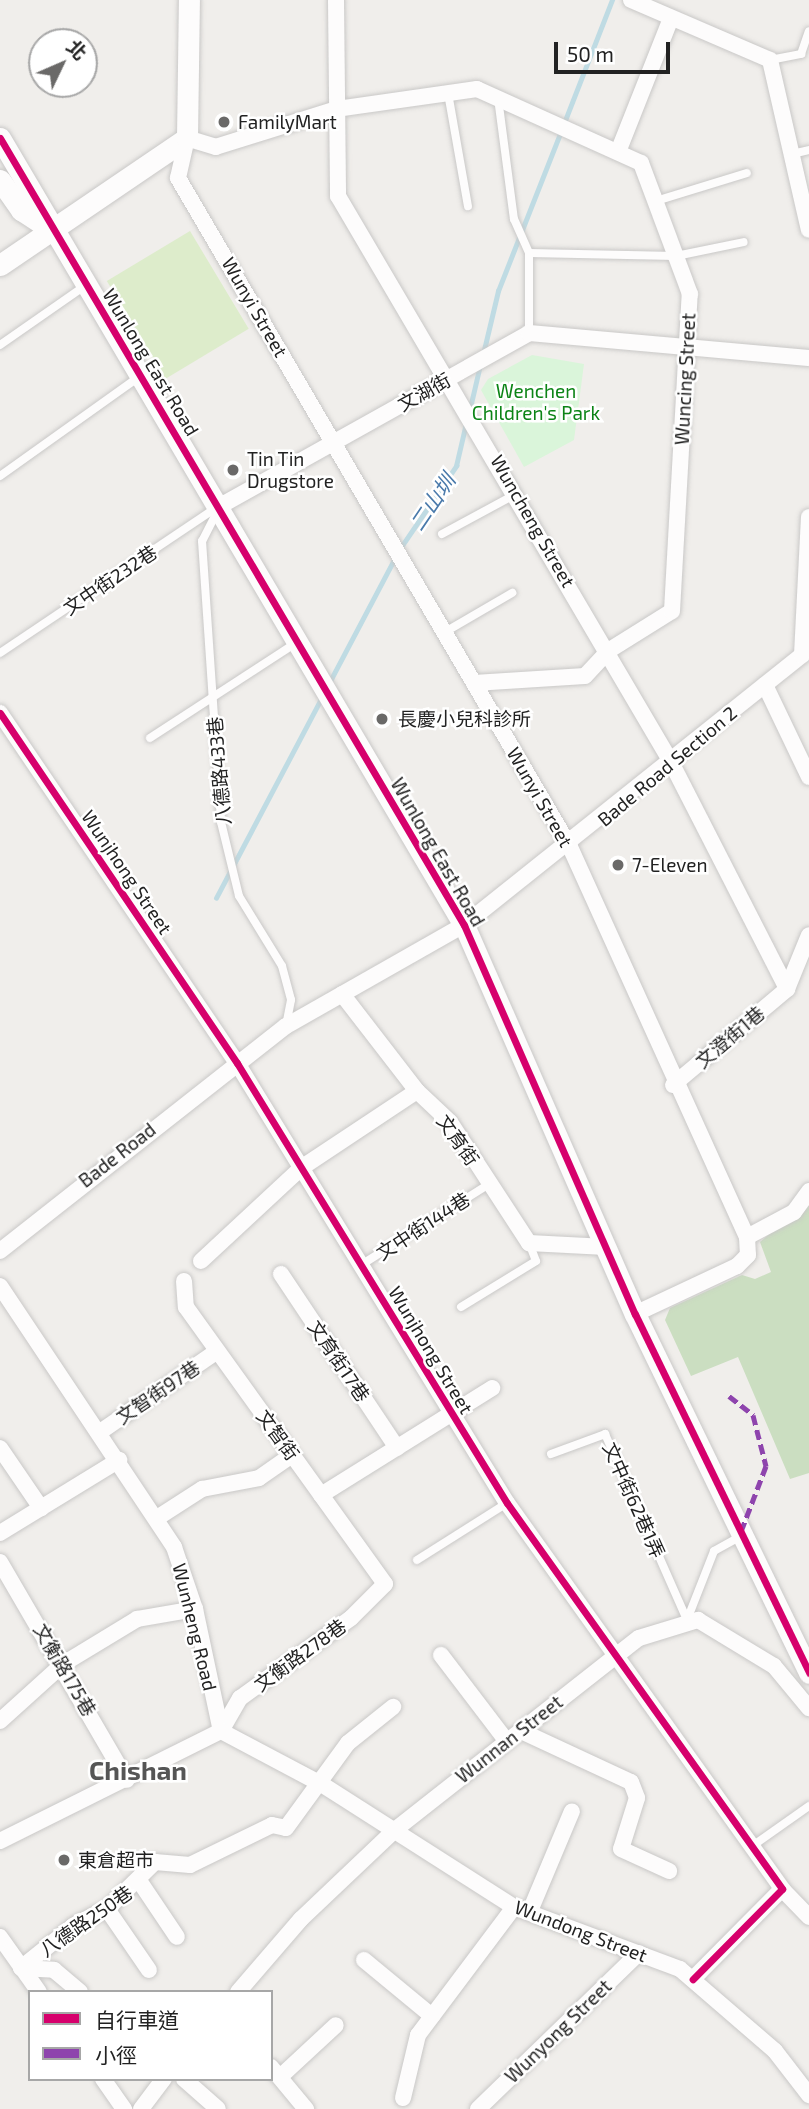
<!DOCTYPE html>
<html>
<head>
<meta charset="utf-8">
<style>
  body { margin:0 }
  #map { position:relative; width:809px; height:2109px; overflow:hidden; background:#f0eeeb; font-family:"Exo 2","Noto Sans TC",sans-serif }
  div>[style] { position:absolute }
  [style*='--x'] { left:calc(var(--x)*1px); top:calc(var(--y)*1px); width:calc(var(--w)*1px); rotate:calc(var(--a)*1deg) }
  .grass>* { inset:0; background:#ddeccb; transform-origin:0 0 }
  .forest>* { inset:0; background:#cbdec1 }
  .park>* { inset:0; background:#daf5da }
  .stream>* { height:4.5px; margin:-2.25px; padding:0 2.25px; transform-origin:2.25px; border-radius:2.25px; background:#bfdbe3 }
  .roads { filter:drop-shadow(0 0 2px #c9c8c7) drop-shadow(0 0 2px #c9c8c7) }
  .service>* { height:8px; margin:-4px; padding:0 4px; transform-origin:4px; border-radius:4px; background:#fdfcfc }
  .minor>* { height:16px; margin:-8px; padding:0 8px; transform-origin:8px; border-radius:8px; background:#fdfcfc }
  .tertiary>* { height:21px; margin:-10.5px; padding:0 10.5px; transform-origin:10.5px; border-radius:10.5px; background:#fdfcfc }
  .quiet>* { height:5px; margin-top:-2.5px; transform-origin:0; background:repeating-linear-gradient(90deg,#8e44ad 0 10px,transparent 0 15px) }
  .cycleway>* { height:7px; margin:-3.5px; padding:0 3.5px; transform-origin:3.5px; border-radius:3.5px; background:#d6006c }
  .dots>* { width:19px; height:19px; translate:-50% -50%; box-sizing:border-box; border:4px solid #fff; border-radius:50% }
  span { translate:-50% -50%; white-space:nowrap; text-align:center; line-height:1.15; -webkit-text-stroke:5px #fff; paint-order:stroke }
  .poi-label { font-size:19px; color:#222 }
  .left { translate:0 -50%; text-align:left }
  .street-label { font-size:19px; color:#222 }
  .park-label { font-size:19px; color:#0c8416 }
  .water-label { font-size:21px; color:#4a7aab; font-style:italic }
  .district-label { font-size:26px; color:#555; font-weight:700 }
  .legend { position:absolute; left:28px; top:1990px; width:245px; height:91px; box-sizing:border-box; background:#fff; border:2px solid #a7a7a7; margin:0; padding:9px 12px; list-style:none; font-size:21px; color:#222 }
  .legend li { display:flex; align-items:center; gap:14px; height:35px }
  .legend b { width:35px; border:2px solid #a7a7a7 }
  .north { position:absolute; left:28px; top:28px; width:70px; height:70px; box-sizing:border-box; background:#fff; border:2px solid #a7a7a7; border-radius:50%; rotate:46deg; font-size:19px; font-weight:700; line-height:28px; text-align:center; color:#222 }
  .north::after { content:''; display:block; margin:auto; width:24px; height:32px; background:#6a6968; clip-path:polygon(50% 0,100% 100%,50% 72%,0 100%) }
  .scale { position:absolute; left:554px; top:42px; width:116px; height:32px; box-sizing:border-box; border:4px solid #222; border-top:0; padding-left:9px; font-size:21px; line-height:24px; white-space:nowrap; color:#222; -webkit-text-stroke:5px #fff; paint-order:stroke }
</style>
</head>
<body>
<div id="map">
  <div class="grass">
    <i style="left:190px;top:231px;width:114px;height:97px;rotate:59deg"></i>
  </div>
  <div class="forest">
    <i style="clip-path:polygon(809px 1201px,809px 1473px,790px 1479px,738px 1357px,691px 1376px,665px 1320px,670px 1308px,742px 1275px,755px 1279px,771px 1272px,760px 1242px)"></i>
  </div>
  <div class="park">
    <i style="clip-path:polygon(532px 355px,584px 364px,574px 440px,524px 467px,481px 390px,488px 379px)"></i>
  </div>
  <div class="stream">
    <i style="--x:564;--y:123;--w:132;--a:-68.7"></i>
    <i style="--x:483;--y:354;--w:65;--a:-76.6"></i>
    <i style="--x:498;--y:291;--w:172;--a:-68.5"></i>
    <i style="--x:470;--y:408;--w:44;--a:-76.9"></i>
    <i style="--x:399;--y:550;--w:102;--a:-55.8"></i>
    <i style="--x:456;--y:466;--w:44;--a:-76.9"></i>
    <i style="--x:329;--y:683;--w:141;--a:-62.2"></i>
    <i style="--x:216;--y:898;--w:227;--a:-62.2"></i>
  </div>
  <div class="roads">
    <div class="service">
      <i style="--x:770;--y:60;--w:32;--a:-11"></i>
      <i style="--x:801;--y:54;--w:24;--a:-71"></i>
      <i style="--x:448;--y:93;--w:115;--a:80"></i>
      <i style="--x:498;--y:98;--w:122;--a:82.5"></i>
      <i style="--x:514;--y:219;--w:37;--a:66"></i>
      <i style="--x:792;--y:154;--w:17;--a:-13"></i>
      <i style="--x:656;--y:201;--w:95;--a:-17.1"></i>
      <i style="--x:529;--y:333;--w:80;--a:-90"></i>
      <i style="--x:529;--y:253;--w:147;--a:1.2"></i>
      <i style="--x:676;--y:256;--w:69;--a:-11.6"></i>
      <i style="--x:0;--y:345;--w:105;--a:-34.9"></i>
      <i style="--x:0;--y:476;--w:172;--a:-35.5"></i>
      <i style="--x:218;--y:510;--w:35;--a:117"></i>
      <i style="--x:202;--y:541;--w:282;--a:86.1"></i>
      <i style="--x:221;--y:822;--w:76;--a:76.3"></i>
      <i style="--x:239;--y:896;--w:82;--a:58.4"></i>
      <i style="--x:282;--y:966;--w:35;--a:75"></i>
      <i style="--x:291;--y:1000;--w:26;--a:101"></i>
      <i style="--x:442;--y:534;--w:82;--a:-28.4"></i>
      <i style="--x:445;--y:632;--w:78;--a:-30.2"></i>
      <i style="--x:0;--y:653;--w:262;--a:-33.9"></i>
      <i style="--x:150;--y:738;--w:174;--a:-33.1"></i>
      <i style="--x:361;--y:1265;--w:148;--a:-32.3"></i>
      <i style="--x:461;--y:1307;--w:88;--a:-31.5"></i>
      <i style="--x:536;--y:1261;--w:19;--a:-111"></i>
      <i style="--x:551;--y:1454;--w:58;--a:-20.3"></i>
      <i style="--x:605;--y:1434;--w:203;--a:66.2"></i>
      <i style="--x:417;--y:1560;--w:107;--a:-32.3"></i>
      <i style="--x:687;--y:1620;--w:74;--a:-68.6"></i>
      <i style="--x:714;--y:1551;--w:29;--a:-29"></i>
      <i style="--x:751;--y:1847;--w:71;--a:-35.3"></i>
    </div>
    <div class="minor">
      <i style="--x:336;--y:0;--w:196;--a:89.4"></i>
      <i style="--x:338;--y:196;--w:657;--a:59.53"></i>
      <i style="--x:671;--y:762;--w:255;--a:62.9"></i>
      <i style="--x:631;--y:0;--w:151;--a:23.3"></i>
      <i style="--x:770;--y:60;--w:174;--a:77.1"></i>
      <i style="--x:618;--y:152;--w:144;--a:-68.4"></i>
      <i style="--x:220;--y:506;--w:354;--a:-29.2"></i>
      <i style="--x:529;--y:333;--w:281;--a:5.1"></i>
      <i style="--x:474;--y:683;--w:111;--a:-3.6"></i>
      <i style="--x:585;--y:676;--w:34;--a:-47"></i>
      <i style="--x:608;--y:651;--w:75;--a:-32"></i>
      <i style="--x:672;--y:611;--w:318;--a:-86.8"></i>
      <i style="--x:690;--y:294;--w:140;--a:-110.5"></i>
      <i style="--x:641;--y:163;--w:180;--a:-155.7"></i>
      <i style="--x:477;--y:89;--w:141;--a:171.9"></i>
      <i style="--x:337;--y:109;--w:127;--a:162.6"></i>
      <i style="--x:216;--y:147;--w:30;--a:-163"></i>
      <i style="--x:187;--y:138;--w:41;--a:102.7"></i>
      <i style="--x:178;--y:178;--w:775;--a:59.63"></i>
      <i style="--x:570;--y:847;--w:428;--a:65.6"></i>
      <i style="--x:747;--y:1237;--w:18;--a:87"></i>
      <i style="--x:748;--y:1255;--w:16;--a:135"></i>
      <i style="--x:737;--y:1266;--w:113;--a:154.8"></i>
      <i style="--x:765;--y:685;--w:102;--a:64.4"></i>
      <i style="--x:0;--y:713;--w:423;--a:55.9"></i>
      <i style="--x:237;--y:1063;--w:516;--a:58.47"></i>
      <i style="--x:507;--y:1503;--w:474;--a:54.5"></i>
      <i style="--x:782;--y:1889;--w:127;--a:134.7"></i>
      <i style="--x:342;--y:994;--w:123;--a:52.3"></i>
      <i style="--x:673;--y:1085;--w:149;--a:-40.1"></i>
      <i style="--x:787;--y:989;--w:58;--a:-67.8"></i>
      <i style="--x:747;--y:1237;--w:53;--a:-28"></i>
      <i style="--x:794;--y:1212;--w:26;--a:-54"></i>
      <i style="--x:0;--y:1251;--w:364;--a:-38.2"></i>
      <i style="--x:286;--y:1026;--w:205;--a:-29.6"></i>
      <i style="--x:464;--y:925;--w:433;--a:-38.6"></i>
      <i style="--x:802;--y:655;--w:138;--a:-87.1"></i>
      <i style="--x:201;--y:1261;--w:137;--a:-42.9"></i>
      <i style="--x:301;--y:1168;--w:139;--a:-33.6"></i>
      <i style="--x:417;--y:1091;--w:45;--a:43.2"></i>
      <i style="--x:450;--y:1122;--w:145;--a:56.9"></i>
      <i style="--x:529;--y:1243;--w:77;--a:3"></i>
      <i style="--x:281;--y:1274;--w:209;--a:56.3"></i>
      <i style="--x:184;--y:1281;--w:26;--a:86"></i>
      <i style="--x:186;--y:1307;--w:341;--a:54.3"></i>
      <i style="--x:385;--y:1584;--w:48;--a:135"></i>
      <i style="--x:351;--y:1618;--w:137;--a:144.2"></i>
      <i style="--x:240;--y:1698;--w:38;--a:120"></i>
      <i style="--x:0;--y:1286;--w:314;--a:56.3"></i>
      <i style="--x:174;--y:1547;--w:65;--a:71.3"></i>
      <i style="--x:195;--y:1609;--w:125;--a:78"></i>
      <i style="--x:100;--y:1432;--w:141;--a:-34.6"></i>
      <i style="--x:0;--y:1448;--w:73;--a:55.7"></i>
      <i style="--x:321;--y:1495;--w:202;--a:-32"></i>
      <i style="--x:157;--y:1518;--w:54;--a:-32.8"></i>
      <i style="--x:202;--y:1489;--w:58;--a:-10.9"></i>
      <i style="--x:259;--y:1478;--w:40;--a:-34.9"></i>
      <i style="--x:0;--y:1533;--w:140;--a:-31.5"></i>
      <i style="--x:0;--y:1562;--w:252;--a:59.8"></i>
      <i style="--x:441;--y:1655;--w:106;--a:52.7"></i>
      <i style="--x:0;--y:1721;--w:85;--a:-42.1"></i>
      <i style="--x:63;--y:1664;--w:87;--a:-31.3"></i>
      <i style="--x:137;--y:1619;--w:59;--a:-9.8"></i>
      <i style="--x:221;--y:1731;--w:115;--a:27.9"></i>
      <i style="--x:323;--y:1785;--w:227;--a:32.6"></i>
      <i style="--x:514;--y:1907;--w:177;--a:20.5"></i>
      <i style="--x:680;--y:1969;--w:125;--a:40.8"></i>
      <i style="--x:775;--y:2051;--w:56;--a:52.3"></i>
      <i style="--x:521;--y:1731;--w:121;--a:24.9"></i>
      <i style="--x:631;--y:1782;--w:17;--a:69"></i>
      <i style="--x:637;--y:1798;--w:53;--a:107.4"></i>
      <i style="--x:621;--y:1849;--w:53;--a:24.6"></i>
      <i style="--x:0;--y:1841;--w:247;--a:-26.5"></i>
      <i style="--x:140;--y:1882;--w:66;--a:56.1"></i>
      <i style="--x:782;--y:1889;--w:39;--a:46"></i>
      <i style="--x:107;--y:1909;--w:74;--a:55.5"></i>
      <i style="--x:530;--y:1911;--w:108;--a:-67.2"></i>
      <i style="--x:0;--y:1937;--w:67;--a:54.7"></i>
      <i style="--x:364;--y:1960;--w:88;--a:39.5"></i>
      <i style="--x:21;--y:1968;--w:67;--a:-38.9"></i>
      <i style="--x:73;--y:1926;--w:38;--a:-27"></i>
      <i style="--x:107;--y:1909;--w:67;--a:-44.4"></i>
      <i style="--x:155;--y:1862;--w:35;--a:5"></i>
      <i style="--x:190;--y:1865;--w:91;--a:-26"></i>
      <i style="--x:272;--y:1825;--w:14;--a:12"></i>
      <i style="--x:286;--y:1828;--w:105;--a:-53.9"></i>
      <i style="--x:348;--y:1743;--w:58;--a:-38.7"></i>
      <i style="--x:21;--y:1968;--w:33;--a:3"></i>
      <i style="--x:54;--y:1970;--w:34;--a:40"></i>
      <i style="--x:238;--y:1992;--w:96;--a:-49.2"></i>
      <i style="--x:301;--y:1919;--w:131;--a:-43.5"></i>
      <i style="--x:396;--y:1829;--w:309;--a:-38.2"></i>
      <i style="--x:639;--y:1638;--w:62;--a:-17"></i>
      <i style="--x:698;--y:1620;--w:89;--a:31.2"></i>
      <i style="--x:774;--y:1666;--w:55;--a:50.2"></i>
      <i style="--x:271;--y:2067;--w:55;--a:50.2"></i>
      <i style="--x:280;--y:2077;--w:76;--a:-42.9"></i>
      <i style="--x:103;--y:2079;--w:37;--a:55"></i>
      <i style="--x:184;--y:2079;--w:45;--a:41.4"></i>
      <i style="--x:403;--y:2098;--w:65;--a:-76.6"></i>
      <i style="--x:418;--y:2035;--w:160;--a:-53.1"></i>
      <i style="--x:141;--y:2109;--w:38;--a:-53"></i>
      <i style="--x:478;--y:2109;--w:224;--a:-44.1"></i>
    </div>
    <div class="tertiary">
      <i style="--x:0;--y:138;--w:914;--a:59.48"></i>
      <i style="--x:464;--y:925;--w:425;--a:66.3"></i>
      <i style="--x:635;--y:1314;--w:399;--a:64.1"></i>
      <i style="--x:0;--y:180;--w:37;--a:55"></i>
      <i style="--x:21;--y:210;--w:37;--a:33"></i>
      <i style="--x:0;--y:265;--w:226;--a:-34.2"></i>
      <i style="--x:187;--y:138;--w:138;--a:-89.2"></i>
    </div>
  </div>
  <div class="quiet">
    <i style="--x:729;--y:1396;--w:31;--a:38"></i>
    <i style="--x:753;--y:1415;--w:53;--a:75.7"></i>
    <i style="--x:766;--y:1466;--w:73;--a:110.9"></i>
  </div>
  <div class="cycleway">
    <i style="--x:0;--y:138;--w:914;--a:59.48"></i>
    <i style="--x:464;--y:925;--w:425;--a:66.3"></i>
    <i style="--x:635;--y:1314;--w:399;--a:64.1"></i>
    <i style="--x:0;--y:713;--w:423;--a:55.9"></i>
    <i style="--x:237;--y:1063;--w:516;--a:58.47"></i>
    <i style="--x:507;--y:1503;--w:474;--a:54.5"></i>
    <i style="--x:782;--y:1889;--w:127;--a:134.7"></i>
  </div>
  <div class="dots">
    <i style="left:224px;top:122px;background:#6a6968"></i>
    <i style="left:233px;top:470px;background:#6a6968"></i>
    <i style="left:382px;top:719px;background:#6a6968"></i>
    <i style="left:618px;top:865px;background:#6a6968"></i>
    <i style="left:64px;top:1860px;background:#6a6968"></i>
  </div>
  <div class="poi-label">
    <span class="left" style="left:238px;top:122px">FamilyMart</span>
    <span class="left" style="left:247px;top:470px">Tin Tin<br>Drugstore</span>
    <span class="left" style="left:398px;top:719px">長慶小兒科診所</span>
    <span class="left" style="left:632px;top:865px">7-Eleven</span>
    <span class="left" style="left:78px;top:1860px">東倉超市</span>
  </div>
  <div class="street-label">
    <span style="left:255px;top:307px;rotate:60deg">Wunyi Street</span>
    <span style="left:151px;top:362px;rotate:59deg">Wunlong East Road</span>
    <span style="left:685px;top:379px;rotate:-87deg">Wuncing Street</span>
    <span style="left:424px;top:392px;rotate:-29deg">文湖街</span>
    <span style="left:533px;top:521px;rotate:60deg">Wuncheng Street</span>
    <span style="left:110px;top:580px;rotate:-34deg">文中街232巷</span>
    <span style="left:667px;top:766px;rotate:-40deg">Bade Road Section 2</span>
    <span style="left:219px;top:771px;rotate:-95deg">八德路433巷</span>
    <span style="left:540px;top:797px;rotate:60deg">Wunyi Street</span>
    <span style="left:438px;top:852px;rotate:60deg">Wunlong East Road</span>
    <span style="left:127px;top:872px;rotate:56deg">Wunjhong Street</span>
    <span style="left:730px;top:1037px;rotate:-40deg">文澄街1巷</span>
    <span style="left:458px;top:1140px;rotate:55deg">文育街</span>
    <span style="left:117px;top:1155px;rotate:-38deg">Bade Road</span>
    <span style="left:423px;top:1226px;rotate:-33deg">文中街144巷</span>
    <span style="left:431px;top:1350px;rotate:59deg">Wunjhong Street</span>
    <span style="left:339px;top:1361px;rotate:56deg">文育街17巷</span>
    <span style="left:158px;top:1392px;rotate:-34deg">文智街97巷</span>
    <span style="left:278px;top:1435px;rotate:54deg">文智街</span>
    <span style="left:634px;top:1500px;rotate:66deg">文中街62巷1弄</span>
    <span style="left:195px;top:1627px;rotate:76deg">Wunheng Road</span>
    <span style="left:300px;top:1655px;rotate:-36deg">文衡路278巷</span>
    <span style="left:65px;top:1670px;rotate:60deg">文衡路175巷</span>
    <span style="left:509px;top:1739px;rotate:-38deg">Wunnan Street</span>
    <span style="left:86px;top:1921px;rotate:-35deg">八德路250巷</span>
    <span style="left:581px;top:1931px;rotate:21deg">Wundong Street</span>
    <span style="left:558px;top:2031px;rotate:-44deg">Wunyong Street</span>
  </div>
  <div class="park-label">
    <span style="left:536px;top:402px">Wenchen<br>Children's Park</span>
  </div>
  <div class="water-label">
    <span style="left:432px;top:502px;rotate:-56deg">二山圳</span>
  </div>
  <div class="district-label">
    <span style="left:138px;top:1770px">Chishan</span>
  </div>
  <ul class="legend">
  <li><b style="height:9px;background:#d6006c"></b>自行車道</li>
  <li><b style="height:9px;background:#8e44ad"></b>小徑</li>
  </ul>
  <div class="north">北</div>
  <div class="scale">50 m</div>
</div>
</body>
</html>
